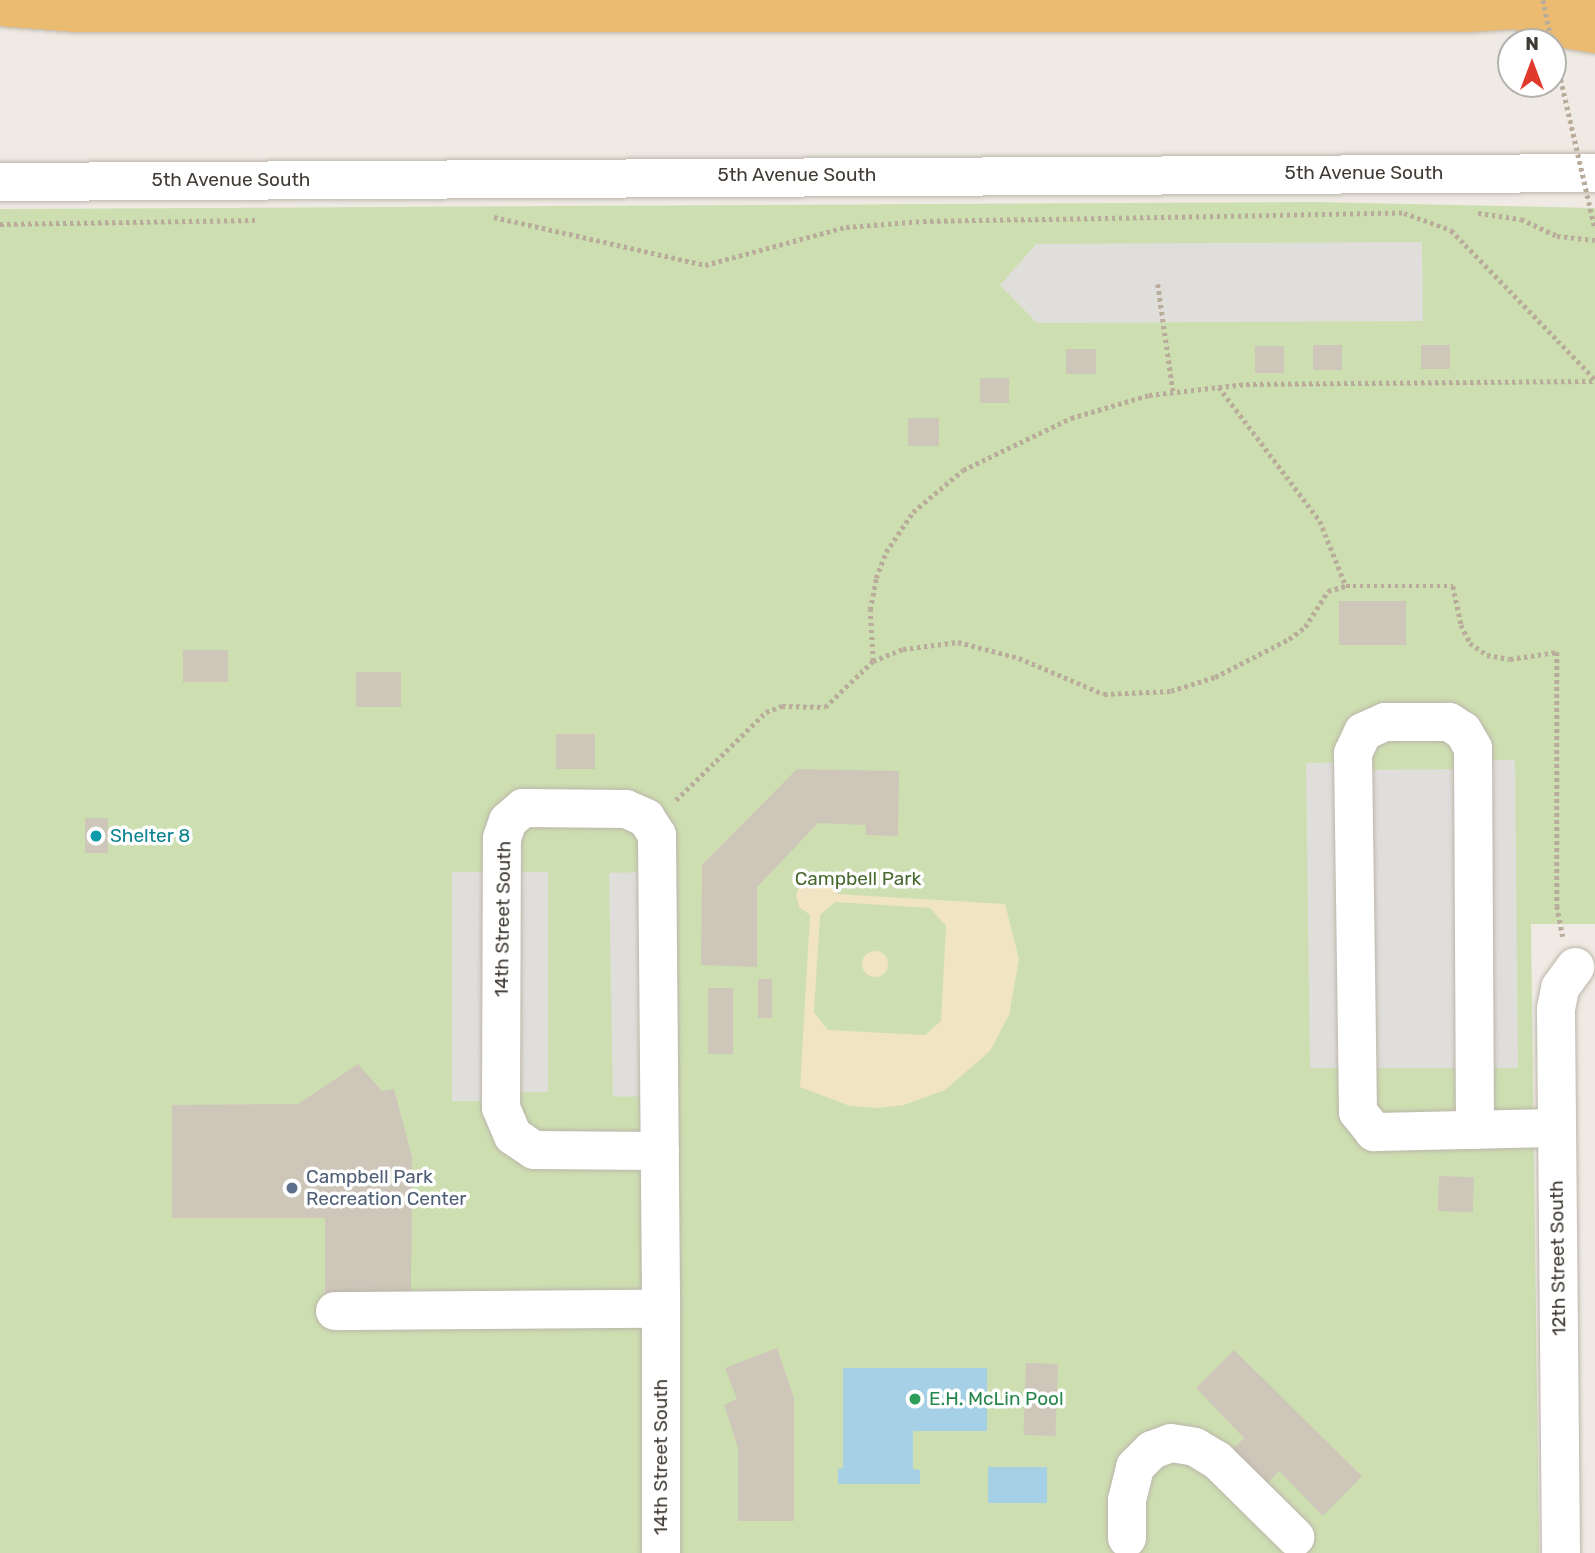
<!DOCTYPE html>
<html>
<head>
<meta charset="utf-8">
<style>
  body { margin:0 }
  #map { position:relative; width:1595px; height:1553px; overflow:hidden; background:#efebe4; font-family:Rubik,sans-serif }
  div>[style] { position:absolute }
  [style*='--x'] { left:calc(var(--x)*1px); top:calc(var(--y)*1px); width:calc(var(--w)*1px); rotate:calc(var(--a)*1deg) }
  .green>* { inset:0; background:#cddfb1 }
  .sand>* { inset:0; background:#f0e4c3 }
  .round { border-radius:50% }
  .parking>* { inset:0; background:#e0dedb; transform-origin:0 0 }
  .water>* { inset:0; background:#a6d0e6; transform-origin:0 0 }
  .building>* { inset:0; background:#cfc6ba; transform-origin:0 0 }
  .path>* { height:4.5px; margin-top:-2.25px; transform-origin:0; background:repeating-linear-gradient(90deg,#b9ac9b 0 3.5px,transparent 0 7px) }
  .roads { filter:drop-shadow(0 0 2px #bcb5aa) drop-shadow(0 0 2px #bcb5aa) }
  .minor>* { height:38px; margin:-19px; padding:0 19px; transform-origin:19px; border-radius:19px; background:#fff }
  .highway>* { height:38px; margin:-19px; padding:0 19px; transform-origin:19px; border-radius:19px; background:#ecbb72 }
  .path-bridge>* { height:4.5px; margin-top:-2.25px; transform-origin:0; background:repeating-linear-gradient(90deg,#b9ac9b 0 3.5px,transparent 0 7px) }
  .dots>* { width:19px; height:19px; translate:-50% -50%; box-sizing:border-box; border:4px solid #fff; border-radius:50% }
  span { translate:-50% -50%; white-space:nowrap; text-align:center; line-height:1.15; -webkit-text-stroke:7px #fff; paint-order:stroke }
  .street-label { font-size:19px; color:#403b34 }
  .culture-label { font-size:19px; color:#0d838f }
  .left { translate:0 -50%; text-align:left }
  .park-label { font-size:19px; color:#4a6a30 }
  .service-label { font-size:19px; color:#4e5e75 }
  .leisure-label { font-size:19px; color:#27864d }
  .north { position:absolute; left:1497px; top:28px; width:70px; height:70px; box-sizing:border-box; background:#fff; border:2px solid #b3b1ae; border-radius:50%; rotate:0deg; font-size:19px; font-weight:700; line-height:28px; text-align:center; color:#403b34 }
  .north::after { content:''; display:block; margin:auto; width:24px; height:32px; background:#df3a2b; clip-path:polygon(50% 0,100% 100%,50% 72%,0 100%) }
</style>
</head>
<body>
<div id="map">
  <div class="green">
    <i style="clip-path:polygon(1316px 202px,1595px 208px,1595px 924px,1531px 924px,1539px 1553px,0 1553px,0 209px)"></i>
  </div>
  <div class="sand">
    <i style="clip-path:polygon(evenodd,818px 877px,830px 883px,836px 894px,1005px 904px,1019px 959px,1009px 1015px,990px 1051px,945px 1090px,904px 1105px,878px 1108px,850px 1106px,800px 1087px,810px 915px,799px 907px,796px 895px,801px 883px,818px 877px,835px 902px,930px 908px,946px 926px,941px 1021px,925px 1035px,828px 1030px,814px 1012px,820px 915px,835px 902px)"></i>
    <i class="round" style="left:862px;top:951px;width:26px;height:26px"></i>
  </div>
  <div class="parking">
    <i style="clip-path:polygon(1422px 242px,1423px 321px,1037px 323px,1000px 285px,1036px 244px)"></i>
    <i style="clip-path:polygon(1473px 760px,1515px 760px,1518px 1068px,1310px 1068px,1306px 763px,1353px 762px,1353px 770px,1473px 769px)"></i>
    <i style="clip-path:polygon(452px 872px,548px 872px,548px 1092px,501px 1092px,501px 1101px,452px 1101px)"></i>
    <i style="left:657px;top:872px;width:224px;height:48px;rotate:89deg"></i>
  </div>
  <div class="water">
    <i style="clip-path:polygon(843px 1368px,987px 1368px,987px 1431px,913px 1431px,913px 1469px,920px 1470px,920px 1484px,838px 1484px,838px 1469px,843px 1468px)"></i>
    <i style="left:988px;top:1467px;width:59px;height:36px"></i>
  </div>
  <div class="building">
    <i style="left:1313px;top:345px;width:29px;height:25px"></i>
    <i style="left:1421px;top:345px;width:29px;height:24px"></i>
    <i style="left:1255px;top:346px;width:29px;height:27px"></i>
    <i style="left:1066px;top:349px;width:30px;height:25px"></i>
    <i style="left:980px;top:378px;width:29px;height:25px"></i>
    <i style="left:908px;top:418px;width:31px;height:28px"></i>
    <i style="left:1339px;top:601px;width:67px;height:44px"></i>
    <i style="left:183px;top:650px;width:45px;height:32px"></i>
    <i style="left:401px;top:672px;width:35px;height:45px;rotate:90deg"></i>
    <i style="left:556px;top:734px;width:39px;height:35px"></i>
    <i style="clip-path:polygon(797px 769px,899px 771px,898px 836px,866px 835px,866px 825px,818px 823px,757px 887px,757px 967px,701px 965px,702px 865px)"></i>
    <i style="left:85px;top:818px;width:23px;height:35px"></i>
    <i style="left:758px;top:979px;width:14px;height:39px"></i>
    <i style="left:708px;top:988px;width:25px;height:66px"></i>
    <i style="clip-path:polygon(358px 1064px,382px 1091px,394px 1089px,412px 1157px,411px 1302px,325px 1301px,325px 1218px,172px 1218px,172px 1105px,298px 1104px)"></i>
    <i style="left:1439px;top:1176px;width:35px;height:35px;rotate:2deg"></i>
    <i style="clip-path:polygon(777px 1348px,794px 1398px,794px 1521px,738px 1521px,738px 1448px,724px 1405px,737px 1399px,725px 1368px)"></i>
    <i style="clip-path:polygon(1234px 1350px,1362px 1476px,1323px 1516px,1279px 1471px,1266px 1485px,1232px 1450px,1244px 1438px,1196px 1388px)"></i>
    <i style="left:1026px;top:1363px;width:32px;height:72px;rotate:2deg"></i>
  </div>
  <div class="path">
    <i style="--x:1478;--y:213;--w:43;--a:7.9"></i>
    <i style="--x:1521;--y:219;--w:40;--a:25"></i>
    <i style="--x:1557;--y:236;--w:38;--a:6"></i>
    <i style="--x:494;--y:217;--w:216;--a:12.8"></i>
    <i style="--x:705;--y:265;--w:146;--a:-15.1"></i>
    <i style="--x:846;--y:227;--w:77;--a:-4.5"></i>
    <i style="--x:923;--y:221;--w:481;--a:-1"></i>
    <i style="--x:1404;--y:213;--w:50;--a:19.9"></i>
    <i style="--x:1451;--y:230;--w:207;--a:46"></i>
    <i style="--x:0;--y:224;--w:255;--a:-0.9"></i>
    <i style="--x:1158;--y:284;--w:108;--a:82"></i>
    <i style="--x:1219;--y:387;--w:168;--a:53"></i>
    <i style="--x:1320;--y:521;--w:70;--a:68.2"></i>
    <i style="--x:1346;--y:586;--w:107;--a:0"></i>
    <i style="--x:1453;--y:586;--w:40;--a:78"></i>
    <i style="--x:1461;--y:625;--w:20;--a:63"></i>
    <i style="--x:1470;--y:643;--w:21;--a:35"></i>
    <i style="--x:1487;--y:655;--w:23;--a:10"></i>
    <i style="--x:1510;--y:659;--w:48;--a:-8.5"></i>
    <i style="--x:1557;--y:652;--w:254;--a:90"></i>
    <i style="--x:1557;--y:906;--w:31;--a:79"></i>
    <i style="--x:873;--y:661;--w:51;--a:-93.4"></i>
    <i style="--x:870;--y:610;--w:33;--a:-79"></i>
    <i style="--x:876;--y:578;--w:28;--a:-69"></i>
    <i style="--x:886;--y:552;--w:48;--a:-56"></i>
    <i style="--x:913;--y:512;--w:65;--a:-40"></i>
    <i style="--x:963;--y:470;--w:120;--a:-25.7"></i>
    <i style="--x:1071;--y:418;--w:81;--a:-16.4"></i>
    <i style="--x:1149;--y:395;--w:98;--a:-6.5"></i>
    <i style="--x:1246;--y:384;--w:349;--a:-0.5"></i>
    <i style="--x:676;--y:800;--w:126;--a:-44.4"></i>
    <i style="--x:766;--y:712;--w:17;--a:-21"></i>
    <i style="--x:782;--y:706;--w:43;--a:1.3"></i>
    <i style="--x:825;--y:707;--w:66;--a:-43.8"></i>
    <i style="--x:873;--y:661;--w:32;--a:-22"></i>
    <i style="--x:903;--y:649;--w:55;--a:-7.3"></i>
    <i style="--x:958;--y:642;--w:63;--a:14.7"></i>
    <i style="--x:1019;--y:658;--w:92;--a:23"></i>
    <i style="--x:1104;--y:694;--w:67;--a:-2.6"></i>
    <i style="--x:1171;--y:691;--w:46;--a:-17.7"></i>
    <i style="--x:1215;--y:677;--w:83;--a:-27.2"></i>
    <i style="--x:1289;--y:639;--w:20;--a:-37"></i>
    <i style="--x:1305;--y:627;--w:43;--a:-57.4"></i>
    <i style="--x:1328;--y:591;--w:19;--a:-16"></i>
  </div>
  <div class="roads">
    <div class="minor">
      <i style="--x:0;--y:182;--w:1595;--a:-0.32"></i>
      <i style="--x:1475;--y:1130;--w:382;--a:-90.3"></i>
      <i style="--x:1473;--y:748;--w:20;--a:-120"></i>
      <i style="--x:1463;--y:731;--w:17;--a:-147"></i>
      <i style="--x:1449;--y:722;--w:64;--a:180"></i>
      <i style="--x:1385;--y:722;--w:24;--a:156"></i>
      <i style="--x:1363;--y:732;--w:23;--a:115"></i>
      <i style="--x:1353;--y:753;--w:359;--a:89.2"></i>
      <i style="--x:1358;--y:1112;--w:26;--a:51"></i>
      <i style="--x:1374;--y:1132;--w:182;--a:-1.3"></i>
      <i style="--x:660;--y:1151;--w:126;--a:-179.5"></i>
      <i style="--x:534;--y:1150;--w:25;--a:-146"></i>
      <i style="--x:513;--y:1136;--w:30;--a:-113"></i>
      <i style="--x:501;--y:1108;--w:270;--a:-89.8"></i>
      <i style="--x:502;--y:838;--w:18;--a:-71"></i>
      <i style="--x:508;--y:821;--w:20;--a:-41"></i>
      <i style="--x:523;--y:808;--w:103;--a:0.6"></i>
      <i style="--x:626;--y:809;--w:22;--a:24"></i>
      <i style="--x:646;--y:818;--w:20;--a:57"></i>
      <i style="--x:657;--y:835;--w:474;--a:89.5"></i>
      <i style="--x:661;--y:1309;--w:244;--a:90"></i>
      <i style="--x:335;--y:1311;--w:326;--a:-0.4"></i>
      <i style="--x:1127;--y:1538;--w:38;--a:-90"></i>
      <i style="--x:1127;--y:1500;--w:34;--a:-76"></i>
      <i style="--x:1135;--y:1467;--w:24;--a:-45"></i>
      <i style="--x:1152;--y:1450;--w:20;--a:-20"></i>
      <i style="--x:1171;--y:1443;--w:24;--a:9"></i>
      <i style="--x:1195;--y:1447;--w:26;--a:31"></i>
      <i style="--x:1217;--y:1460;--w:110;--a:44.6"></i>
      <i style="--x:1561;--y:1553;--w:544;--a:-90.53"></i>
      <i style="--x:1556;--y:1009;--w:21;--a:-79"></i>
      <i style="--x:1560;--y:988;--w:26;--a:-54"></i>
    </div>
    <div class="highway">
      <i style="--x:0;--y:7;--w:76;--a:4.5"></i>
      <i style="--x:76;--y:13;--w:1391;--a:0"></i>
      <i style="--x:1467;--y:13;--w:128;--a:-3.6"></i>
      <i style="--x:1535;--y:24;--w:61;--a:9.5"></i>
    </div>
  </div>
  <div class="path-bridge">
    <i style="--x:1543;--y:0;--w:43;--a:77.9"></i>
    <i style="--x:1553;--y:45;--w:189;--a:77.1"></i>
  </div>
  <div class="dots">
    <i style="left:96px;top:836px;background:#0f9aa8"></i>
    <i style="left:292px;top:1188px;background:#5c6f8a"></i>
    <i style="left:915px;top:1399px;background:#2e9e5b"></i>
  </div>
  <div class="street-label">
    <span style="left:1364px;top:173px">5th Avenue South</span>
    <span style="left:797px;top:175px">5th Avenue South</span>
    <span style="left:231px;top:180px">5th Avenue South</span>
    <span style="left:503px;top:919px;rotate:-89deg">14th Street South</span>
    <span style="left:1558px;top:1258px;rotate:-91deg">12th Street South</span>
    <span style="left:661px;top:1457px;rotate:-90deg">14th Street South</span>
  </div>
  <div class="culture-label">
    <span class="left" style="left:110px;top:836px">Shelter 8</span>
  </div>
  <div class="park-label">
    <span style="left:858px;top:879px">Campbell Park</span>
  </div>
  <div class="service-label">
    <span class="left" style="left:306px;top:1188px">Campbell Park<br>Recreation Center</span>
  </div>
  <div class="leisure-label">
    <span class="left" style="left:929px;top:1399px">E.H. McLin Pool</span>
  </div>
  <div class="north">N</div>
</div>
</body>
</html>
